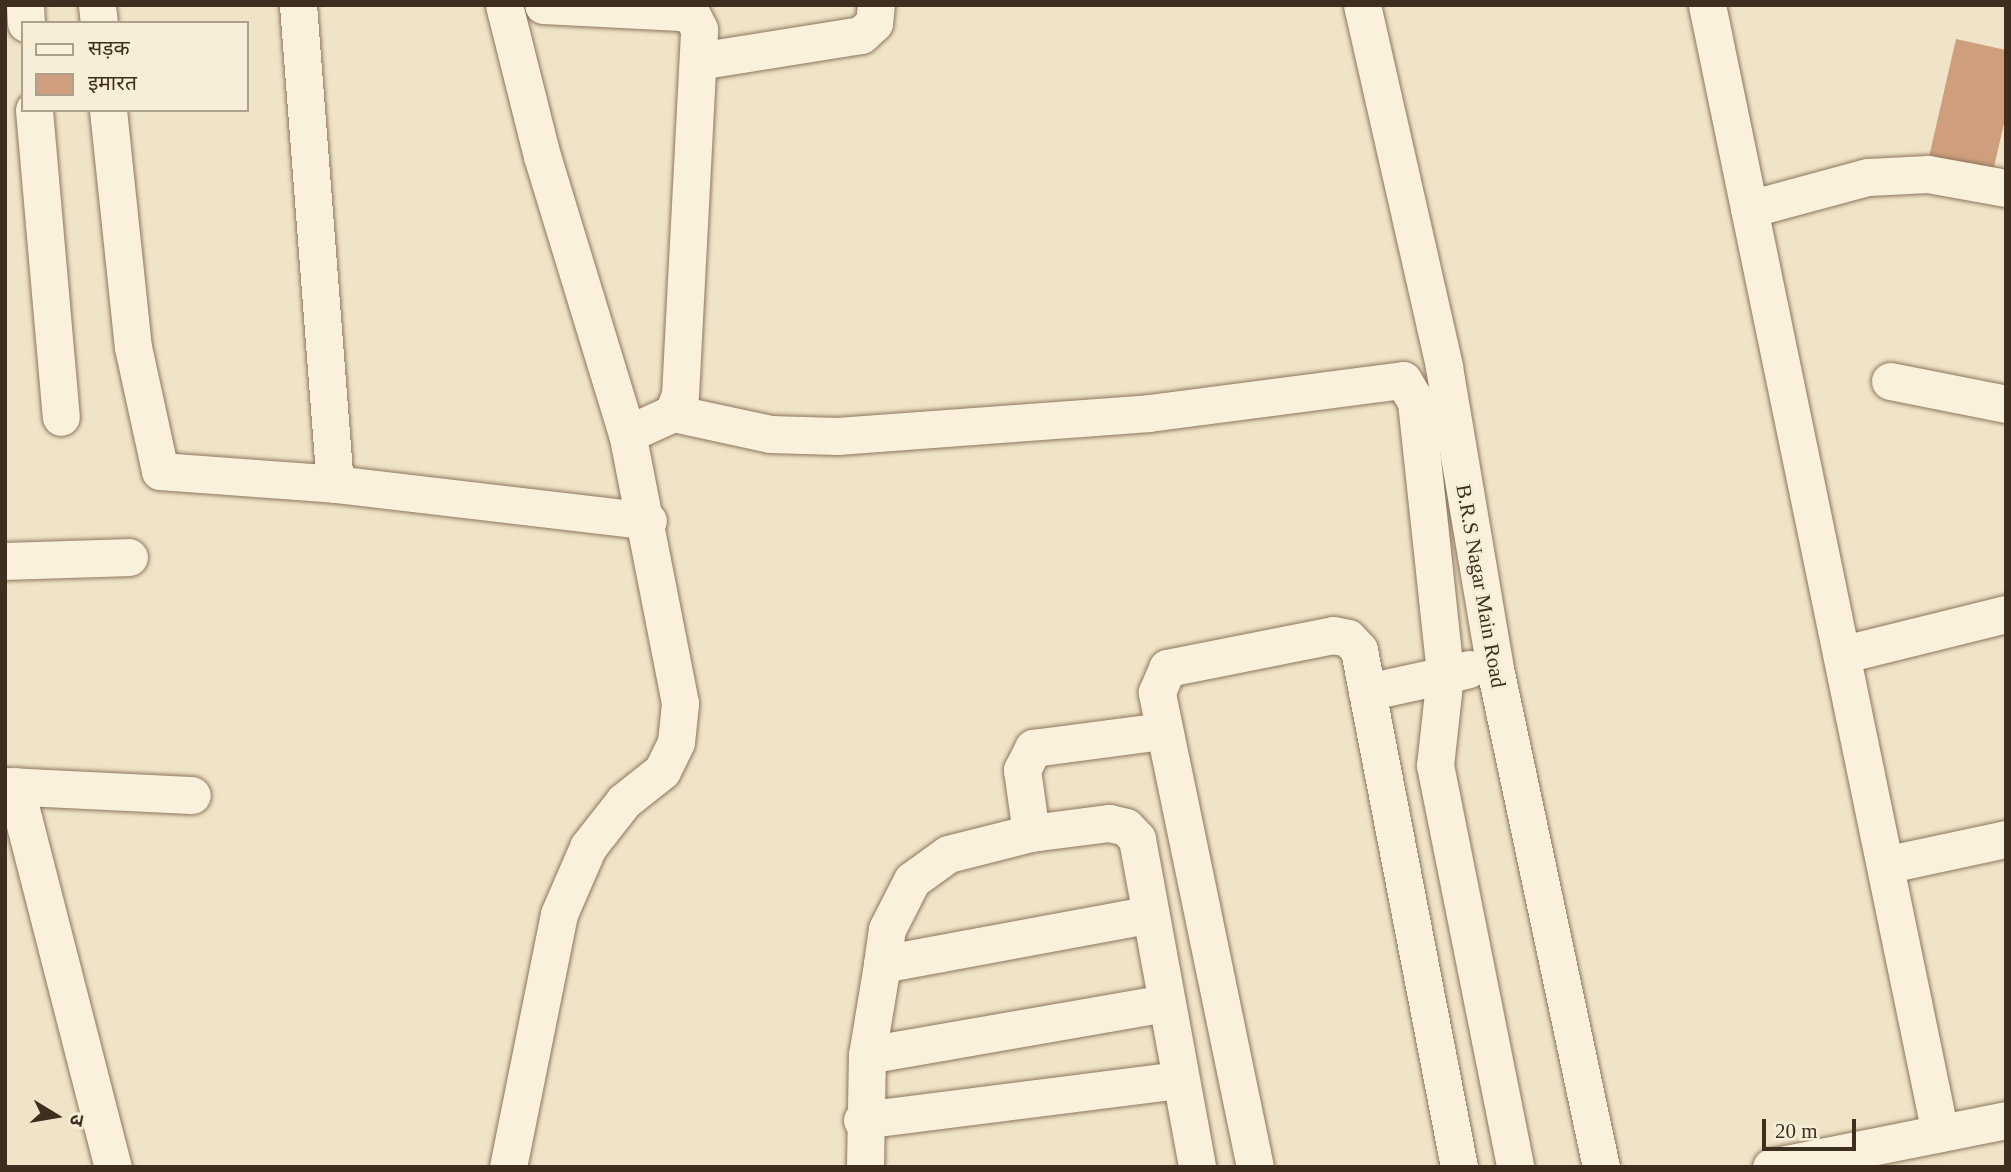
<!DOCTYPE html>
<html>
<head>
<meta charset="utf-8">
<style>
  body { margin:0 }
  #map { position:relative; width:2011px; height:1172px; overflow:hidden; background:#f0e4c8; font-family:"Times New Roman","Noto Sans Devanagari",serif }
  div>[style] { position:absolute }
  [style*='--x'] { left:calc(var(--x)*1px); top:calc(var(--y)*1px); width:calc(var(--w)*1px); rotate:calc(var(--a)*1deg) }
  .building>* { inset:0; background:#cf9f7d }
  .roads { filter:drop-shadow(0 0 2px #8d765c) drop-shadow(0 0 2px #8d765c) }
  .minor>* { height:37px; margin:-18.5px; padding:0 18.5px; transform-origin:18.5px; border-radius:18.5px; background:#faf1dc }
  span { translate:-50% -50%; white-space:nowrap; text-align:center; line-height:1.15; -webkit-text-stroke:5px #f7eed8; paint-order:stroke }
  .street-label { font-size:21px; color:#3d2e20 }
  .frame { position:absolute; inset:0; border:7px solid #3d2e20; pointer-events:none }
  .legend { position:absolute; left:21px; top:21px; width:228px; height:91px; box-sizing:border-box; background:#f7eed8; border:2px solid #ada18e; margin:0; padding:9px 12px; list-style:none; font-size:21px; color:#3d2e20 }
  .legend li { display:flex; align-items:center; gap:14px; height:35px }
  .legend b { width:35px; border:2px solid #ada18e }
  .north { position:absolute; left:21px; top:1081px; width:70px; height:70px; -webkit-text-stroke:5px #f7eed8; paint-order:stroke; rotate:101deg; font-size:19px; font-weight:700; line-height:28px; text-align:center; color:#3d2e20 }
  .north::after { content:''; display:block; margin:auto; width:24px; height:32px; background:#3d2e20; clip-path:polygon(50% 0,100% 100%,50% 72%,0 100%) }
  .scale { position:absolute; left:1762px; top:1119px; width:94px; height:32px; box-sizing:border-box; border:4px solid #3d2e20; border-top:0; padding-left:9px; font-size:21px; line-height:24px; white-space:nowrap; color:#3d2e20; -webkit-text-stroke:5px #f7eed8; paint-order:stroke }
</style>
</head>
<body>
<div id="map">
  <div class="building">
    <i style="clip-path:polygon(1956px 39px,2006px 50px,2006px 115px,1990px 184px,1926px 170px)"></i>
  </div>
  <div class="roads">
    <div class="minor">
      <i style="--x:25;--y:5;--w:18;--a:87"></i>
      <i style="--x:97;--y:5;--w:18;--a:84"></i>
      <i style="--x:298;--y:5;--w:480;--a:85.6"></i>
      <i style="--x:504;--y:5;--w:156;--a:75.9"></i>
      <i style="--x:542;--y:156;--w:291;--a:73"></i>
      <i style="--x:627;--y:434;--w:51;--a:-24.5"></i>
      <i style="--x:673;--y:413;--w:19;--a:-69"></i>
      <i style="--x:680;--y:395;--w:366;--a:-87"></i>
      <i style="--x:699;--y:29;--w:16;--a:-117"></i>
      <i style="--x:692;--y:15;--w:12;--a:-166"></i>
      <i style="--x:680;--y:12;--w:137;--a:-177.1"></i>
      <i style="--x:1362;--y:5;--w:371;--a:77.2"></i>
      <i style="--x:1444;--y:367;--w:301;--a:80.4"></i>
      <i style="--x:1494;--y:664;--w:514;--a:77.99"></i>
      <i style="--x:1707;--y:5;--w:1152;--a:78.33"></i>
      <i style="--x:698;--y:61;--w:165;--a:-9.1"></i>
      <i style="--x:861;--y:35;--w:18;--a:-43"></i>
      <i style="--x:874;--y:23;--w:18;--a:-84"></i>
      <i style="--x:34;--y:110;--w:308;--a:85"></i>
      <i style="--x:108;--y:110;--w:238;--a:84"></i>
      <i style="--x:133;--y:347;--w:127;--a:77.7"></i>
      <i style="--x:160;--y:471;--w:175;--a:4.2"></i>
      <i style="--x:335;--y:484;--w:315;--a:6.7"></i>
      <i style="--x:1749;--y:209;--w:123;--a:-15.1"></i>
      <i style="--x:1868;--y:177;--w:60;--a:-2.9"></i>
      <i style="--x:1928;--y:174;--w:79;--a:10.2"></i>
      <i style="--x:1890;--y:381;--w:118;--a:11.2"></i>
      <i style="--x:673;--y:413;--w:99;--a:12.2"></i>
      <i style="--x:770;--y:434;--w:67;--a:1.7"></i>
      <i style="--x:837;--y:436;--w:313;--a:-4.2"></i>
      <i style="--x:1149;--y:413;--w:256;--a:-7.4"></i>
      <i style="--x:1403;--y:380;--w:26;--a:59"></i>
      <i style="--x:1416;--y:402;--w:275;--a:83.9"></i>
      <i style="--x:1445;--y:675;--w:80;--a:167.7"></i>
      <i style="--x:5;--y:561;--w:124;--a:-1.8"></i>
      <i style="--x:1844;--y:654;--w:167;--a:-13.9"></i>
      <i style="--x:1469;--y:669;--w:25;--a:166"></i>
      <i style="--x:1445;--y:675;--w:91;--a:96.3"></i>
      <i style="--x:1435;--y:765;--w:410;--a:78.7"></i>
      <i style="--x:5;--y:786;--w:187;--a:2.8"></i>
      <i style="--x:15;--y:786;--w:393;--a:75.6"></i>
      <i style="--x:1031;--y:833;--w:79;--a:-7.3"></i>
      <i style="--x:1109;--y:823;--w:17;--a:13"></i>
      <i style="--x:1126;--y:827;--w:16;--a:47"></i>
      <i style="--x:1137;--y:839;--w:333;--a:79.6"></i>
      <i style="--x:1889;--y:864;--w:120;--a:-12.1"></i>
      <i style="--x:882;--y:964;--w:269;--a:-10.5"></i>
      <i style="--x:867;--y:1055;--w:303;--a:-9.9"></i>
      <i style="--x:862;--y:1120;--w:320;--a:-7.2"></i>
      <i style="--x:508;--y:1167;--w:258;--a:-78.6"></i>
      <i style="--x:559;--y:914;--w:73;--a:-66.6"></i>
      <i style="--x:588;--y:847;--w:58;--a:-52"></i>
      <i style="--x:624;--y:801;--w:48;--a:-38.3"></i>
      <i style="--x:662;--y:771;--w:32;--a:-64"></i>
      <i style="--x:676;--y:742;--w:39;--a:-84"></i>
      <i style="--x:680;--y:703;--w:274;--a:-101.1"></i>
      <i style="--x:865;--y:1167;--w:112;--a:-89"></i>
      <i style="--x:867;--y:1055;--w:92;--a:-80.6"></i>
      <i style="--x:882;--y:964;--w:35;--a:-82"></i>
      <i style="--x:887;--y:929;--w:55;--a:-63"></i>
      <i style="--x:912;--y:880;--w:44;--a:-35.8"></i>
      <i style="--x:948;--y:854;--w:86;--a:-14.2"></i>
      <i style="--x:1031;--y:833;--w:64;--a:-98.1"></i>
      <i style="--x:1022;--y:770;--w:25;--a:-63"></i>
      <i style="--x:1033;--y:748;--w:131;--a:-7.5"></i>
      <i style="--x:1255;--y:1167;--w:485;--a:-101.7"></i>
      <i style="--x:1157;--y:692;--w:26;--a:-67"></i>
      <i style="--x:1167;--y:668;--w:169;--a:-11.2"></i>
      <i style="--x:1333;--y:635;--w:15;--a:11"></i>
      <i style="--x:1348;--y:638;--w:16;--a:47"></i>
      <i style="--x:1359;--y:650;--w:527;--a:79.05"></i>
      <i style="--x:1771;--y:1167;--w:240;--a:-11.3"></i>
    </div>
  </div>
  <div class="street-label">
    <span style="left:1481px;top:586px;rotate:80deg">B.R.S Nagar Main Road</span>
  </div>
  <div class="frame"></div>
  <ul class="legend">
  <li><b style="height:9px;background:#faf1dc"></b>सड़क</li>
  <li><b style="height:19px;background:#cf9f7d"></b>इमारत</li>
  </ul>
  <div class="north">उ</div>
  <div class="scale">20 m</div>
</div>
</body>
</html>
